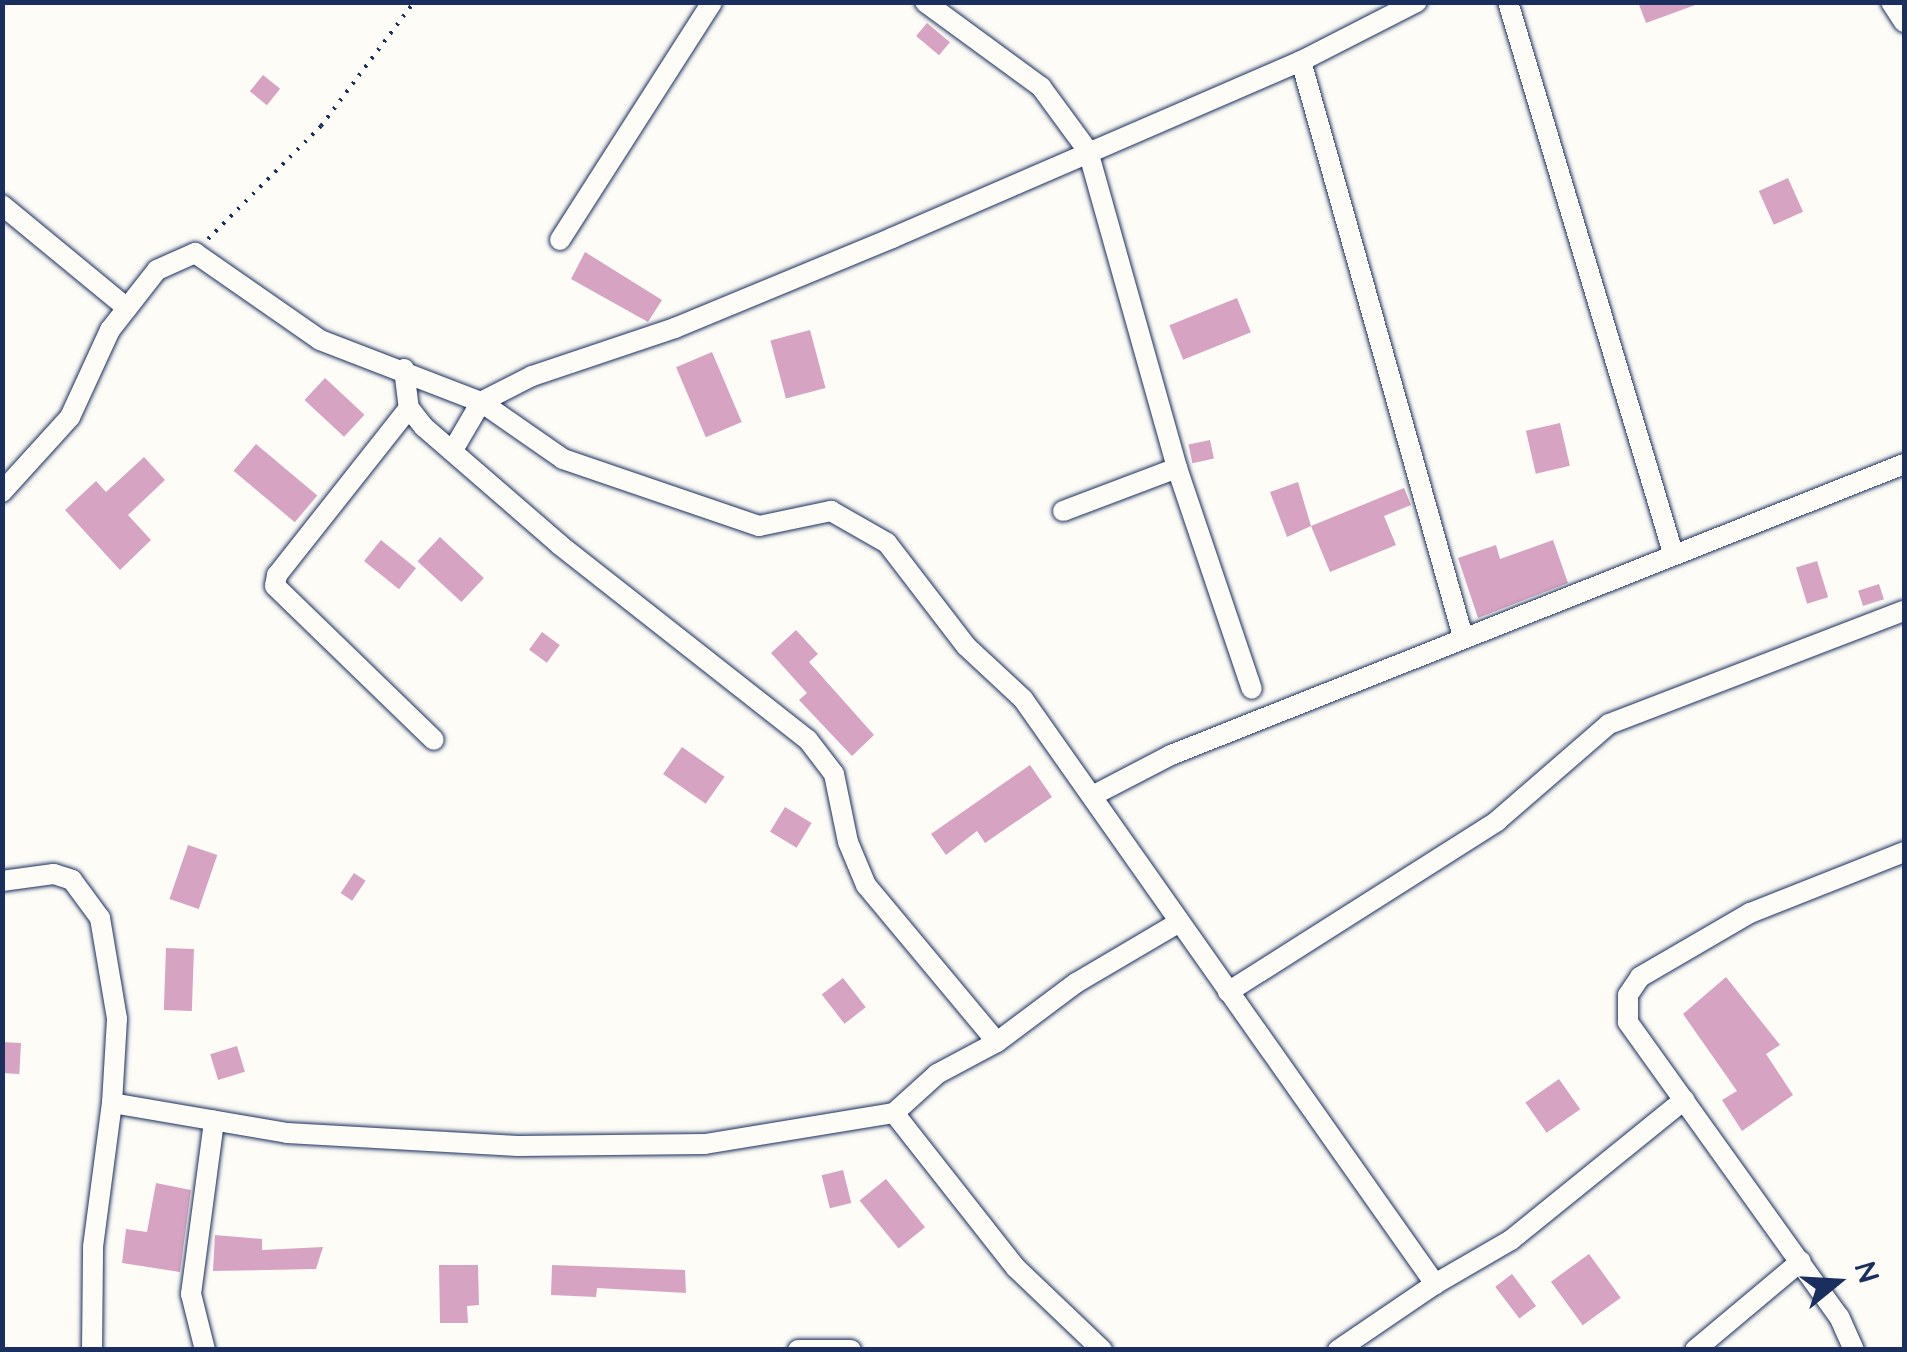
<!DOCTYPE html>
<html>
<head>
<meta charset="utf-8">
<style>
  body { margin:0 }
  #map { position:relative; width:1907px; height:1352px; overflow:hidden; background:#fdfcf7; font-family:"Architects Daughter",sans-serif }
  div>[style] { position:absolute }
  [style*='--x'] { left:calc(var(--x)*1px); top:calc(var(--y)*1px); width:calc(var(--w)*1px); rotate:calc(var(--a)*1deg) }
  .building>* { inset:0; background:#d6a4c2; transform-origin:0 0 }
  .path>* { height:4px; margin-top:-2px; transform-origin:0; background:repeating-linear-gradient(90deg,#1b2f5e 0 2.5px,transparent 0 10.5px) }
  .roads { filter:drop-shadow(0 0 2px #1b2f5e) drop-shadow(0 0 2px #1b2f5e) }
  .minor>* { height:20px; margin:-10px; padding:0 10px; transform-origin:10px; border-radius:10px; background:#fdfcf7 }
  span { translate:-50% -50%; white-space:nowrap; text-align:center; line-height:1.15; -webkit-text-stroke:10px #fdfcf7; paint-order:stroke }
  .frame { position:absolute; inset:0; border:5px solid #1b2f5e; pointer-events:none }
  .north { position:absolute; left:1787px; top:1232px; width:100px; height:100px; -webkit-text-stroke:8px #fdfcf7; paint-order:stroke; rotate:72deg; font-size:28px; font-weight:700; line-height:40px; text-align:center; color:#1b2f5e }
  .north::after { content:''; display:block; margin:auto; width:35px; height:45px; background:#1b2f5e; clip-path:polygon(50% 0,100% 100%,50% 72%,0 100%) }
</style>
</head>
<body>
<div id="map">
  <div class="building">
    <i style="clip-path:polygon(1638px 2px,1697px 2px,1698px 4px,1646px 23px)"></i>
    <i style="left:927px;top:23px;width:30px;height:17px;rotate:40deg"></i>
    <i style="left:263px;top:75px;width:22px;height:21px;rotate:39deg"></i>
    <i style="left:1788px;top:178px;width:37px;height:32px;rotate:66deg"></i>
    <i style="clip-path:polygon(585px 252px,662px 300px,648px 322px,571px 279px)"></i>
    <i style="left:1237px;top:298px;width:37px;height:73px;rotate:68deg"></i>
    <i style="left:810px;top:330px;width:60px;height:41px;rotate:75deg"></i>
    <i style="left:712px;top:352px;width:76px;height:39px;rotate:67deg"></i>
    <i style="left:325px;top:378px;width:54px;height:30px;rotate:43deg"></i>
    <i style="left:1560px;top:423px;width:44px;height:35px;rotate:77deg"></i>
    <i style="left:1210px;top:440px;width:19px;height:22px;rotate:78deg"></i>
    <i style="left:256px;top:444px;width:80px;height:35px;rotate:40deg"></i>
    <i style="clip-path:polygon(144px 457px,165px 480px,128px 515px,151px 540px,120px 570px,65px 510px,96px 481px,106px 492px)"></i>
    <i style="clip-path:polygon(1298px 482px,1311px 526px,1287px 537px,1270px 492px)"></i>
    <i style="clip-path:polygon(1404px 488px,1411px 505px,1384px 516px,1396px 545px,1330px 572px,1311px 526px)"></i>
    <i style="left:440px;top:537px;width:60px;height:33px;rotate:43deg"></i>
    <i style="left:381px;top:540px;width:45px;height:27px;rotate:39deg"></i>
    <i style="clip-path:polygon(1553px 540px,1568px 583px,1478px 618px,1458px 558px,1496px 545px,1500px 559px)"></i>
    <i style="left:1817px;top:561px;width:38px;height:22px;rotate:73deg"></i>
    <i style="left:1879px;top:584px;width:16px;height:22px;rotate:72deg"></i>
    <i style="clip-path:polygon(796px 630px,818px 654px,809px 662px,874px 735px,852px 756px,799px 700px,807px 693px,771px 653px)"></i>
    <i style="left:542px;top:632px;width:22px;height:22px;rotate:36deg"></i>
    <i style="left:682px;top:747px;width:52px;height:33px;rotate:35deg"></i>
    <i style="clip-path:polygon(1030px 765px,1052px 797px,985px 843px,977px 831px,946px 855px,931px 834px)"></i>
    <i style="left:785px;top:807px;width:31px;height:29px;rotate:31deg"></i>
    <i style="left:188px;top:845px;width:31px;height:57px;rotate:19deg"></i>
    <i style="left:354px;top:873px;width:14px;height:24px;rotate:34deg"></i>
    <i style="left:166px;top:948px;width:28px;height:62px;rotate:2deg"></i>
    <i style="clip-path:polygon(1726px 977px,1780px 1045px,1766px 1054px,1793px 1095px,1742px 1131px,1722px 1100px,1737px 1091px,1683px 1014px)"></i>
    <i style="left:843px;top:978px;width:37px;height:27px;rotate:52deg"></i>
    <i style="left:2px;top:1042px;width:19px;height:31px;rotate:3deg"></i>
    <i style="left:237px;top:1046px;width:27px;height:28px;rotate:73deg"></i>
    <i style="left:1559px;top:1079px;width:37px;height:41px;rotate:55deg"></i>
    <i style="left:843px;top:1170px;width:34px;height:22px;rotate:76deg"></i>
    <i style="left:886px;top:1179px;width:62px;height:34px;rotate:51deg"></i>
    <i style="clip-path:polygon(156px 1183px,191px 1190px,180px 1272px,122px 1263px,126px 1229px,147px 1232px)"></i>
    <i style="clip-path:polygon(215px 1235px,262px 1239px,262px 1250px,323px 1247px,316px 1269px,213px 1271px)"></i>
    <i style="left:1589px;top:1254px;width:54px;height:47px;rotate:54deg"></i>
    <i style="clip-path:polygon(439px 1265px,478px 1265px,479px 1305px,467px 1306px,468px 1323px,440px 1323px)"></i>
    <i style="clip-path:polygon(552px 1265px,685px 1270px,686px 1293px,597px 1288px,596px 1297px,551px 1295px)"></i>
    <i style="left:1512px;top:1274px;width:40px;height:21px;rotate:53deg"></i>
  </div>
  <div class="path">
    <i style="--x:208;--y:239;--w:160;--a:-45"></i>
    <i style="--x:321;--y:126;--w:155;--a:-53.1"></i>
  </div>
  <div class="roads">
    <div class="minor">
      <i style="--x:925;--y:2;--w:144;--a:36.2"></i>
      <i style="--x:1041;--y:87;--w:79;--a:53.7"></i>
      <i style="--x:1088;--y:151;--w:329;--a:74.3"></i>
      <i style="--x:1177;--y:468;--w:233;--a:71.3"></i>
      <i style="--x:1508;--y:2;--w:575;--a:73.33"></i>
      <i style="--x:1891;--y:2;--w:24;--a:57"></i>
      <i style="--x:1301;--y:61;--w:598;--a:74.29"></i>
      <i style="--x:2;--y:205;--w:162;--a:39.5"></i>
      <i style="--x:560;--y:240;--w:282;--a:-57.4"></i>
      <i style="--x:404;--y:369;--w:39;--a:83"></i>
      <i style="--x:409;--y:408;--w:24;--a:52"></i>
      <i style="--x:424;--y:427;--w:180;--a:40.9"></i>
      <i style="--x:560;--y:545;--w:315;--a:38.2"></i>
      <i style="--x:808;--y:740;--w:43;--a:52.6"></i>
      <i style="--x:834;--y:774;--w:69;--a:78.4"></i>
      <i style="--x:848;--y:842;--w:47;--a:67.3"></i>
      <i style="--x:866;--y:885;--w:204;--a:50.2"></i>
      <i style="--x:409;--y:408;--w:213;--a:128.3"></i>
      <i style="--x:277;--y:575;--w:11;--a:100"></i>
      <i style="--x:275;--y:586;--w:221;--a:44.1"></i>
      <i style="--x:453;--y:450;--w:56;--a:-59.7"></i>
      <i style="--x:481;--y:402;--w:57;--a:-27"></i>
      <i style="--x:532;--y:376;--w:151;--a:-18.6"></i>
      <i style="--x:675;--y:328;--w:235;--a:-22.5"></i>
      <i style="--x:892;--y:238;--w:446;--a:-23.4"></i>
      <i style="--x:1301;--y:61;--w:130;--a:-27"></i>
      <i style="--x:2;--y:492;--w:101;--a:-47.8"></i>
      <i style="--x:70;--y:417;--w:96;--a:-65.3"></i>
      <i style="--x:110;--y:330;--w:76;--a:-51.9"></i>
      <i style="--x:157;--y:270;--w:42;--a:-24.1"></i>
      <i style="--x:195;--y:253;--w:152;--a:34.8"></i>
      <i style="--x:320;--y:340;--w:173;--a:21.1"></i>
      <i style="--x:481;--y:402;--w:100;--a:34.8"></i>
      <i style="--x:563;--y:459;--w:207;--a:18.9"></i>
      <i style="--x:759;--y:526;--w:74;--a:-11.8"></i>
      <i style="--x:831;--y:511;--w:64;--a:29.7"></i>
      <i style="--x:887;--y:543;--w:130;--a:52.5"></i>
      <i style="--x:966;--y:646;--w:78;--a:42.9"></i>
      <i style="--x:1023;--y:699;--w:716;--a:54.84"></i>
      <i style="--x:1435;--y:1284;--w:88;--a:-30.1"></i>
      <i style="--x:1511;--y:1240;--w:223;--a:-39"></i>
      <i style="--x:1063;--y:511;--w:122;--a:-20.7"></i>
      <i style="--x:1094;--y:795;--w:87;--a:-27.5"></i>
      <i style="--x:1171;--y:755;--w:789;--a:-21.65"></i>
      <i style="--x:2;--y:881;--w:52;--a:-7.7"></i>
      <i style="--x:54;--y:874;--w:19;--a:18"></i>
      <i style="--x:72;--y:880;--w:47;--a:53.6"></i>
      <i style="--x:100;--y:918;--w:102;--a:80.4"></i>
      <i style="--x:117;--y:1019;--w:84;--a:93.4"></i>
      <i style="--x:112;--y:1103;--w:178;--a:9.7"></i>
      <i style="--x:287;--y:1133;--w:231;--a:3.2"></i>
      <i style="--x:518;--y:1146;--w:187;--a:-0.6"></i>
      <i style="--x:705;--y:1144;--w:192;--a:-9.3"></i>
      <i style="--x:894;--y:1113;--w:58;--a:-42.2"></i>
      <i style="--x:937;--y:1074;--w:68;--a:-28.1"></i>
      <i style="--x:997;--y:1042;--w:99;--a:-36.8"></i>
      <i style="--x:1076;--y:983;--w:116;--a:-30.5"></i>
      <i style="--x:1228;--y:992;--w:319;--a:-32.4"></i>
      <i style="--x:1497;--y:821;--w:148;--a:-40.9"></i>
      <i style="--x:1609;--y:724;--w:316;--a:-21"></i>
      <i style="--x:894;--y:1113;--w:197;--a:51.8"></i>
      <i style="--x:1016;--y:1268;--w:119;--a:43.6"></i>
      <i style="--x:92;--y:1350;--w:103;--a:-89.4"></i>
      <i style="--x:93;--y:1247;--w:145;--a:-82.5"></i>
      <i style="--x:205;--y:1350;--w:58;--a:-104"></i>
      <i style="--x:191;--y:1294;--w:175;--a:-82.4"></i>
      <i style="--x:798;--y:1350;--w:53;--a:0"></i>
      <i style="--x:1338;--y:1350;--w:117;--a:-34.2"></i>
      <i style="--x:1695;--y:1350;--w:138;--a:-40"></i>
      <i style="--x:1854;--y:1350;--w:36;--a:-114"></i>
      <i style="--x:1839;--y:1317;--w:363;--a:-125.6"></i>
      <i style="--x:1628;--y:1022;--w:27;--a:-90"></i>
      <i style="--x:1628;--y:995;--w:22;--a:-56"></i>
      <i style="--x:1640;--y:977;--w:127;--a:-30.2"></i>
      <i style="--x:1750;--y:913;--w:166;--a:-21.6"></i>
    </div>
  </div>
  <div class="frame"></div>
  <div class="north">N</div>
</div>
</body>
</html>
